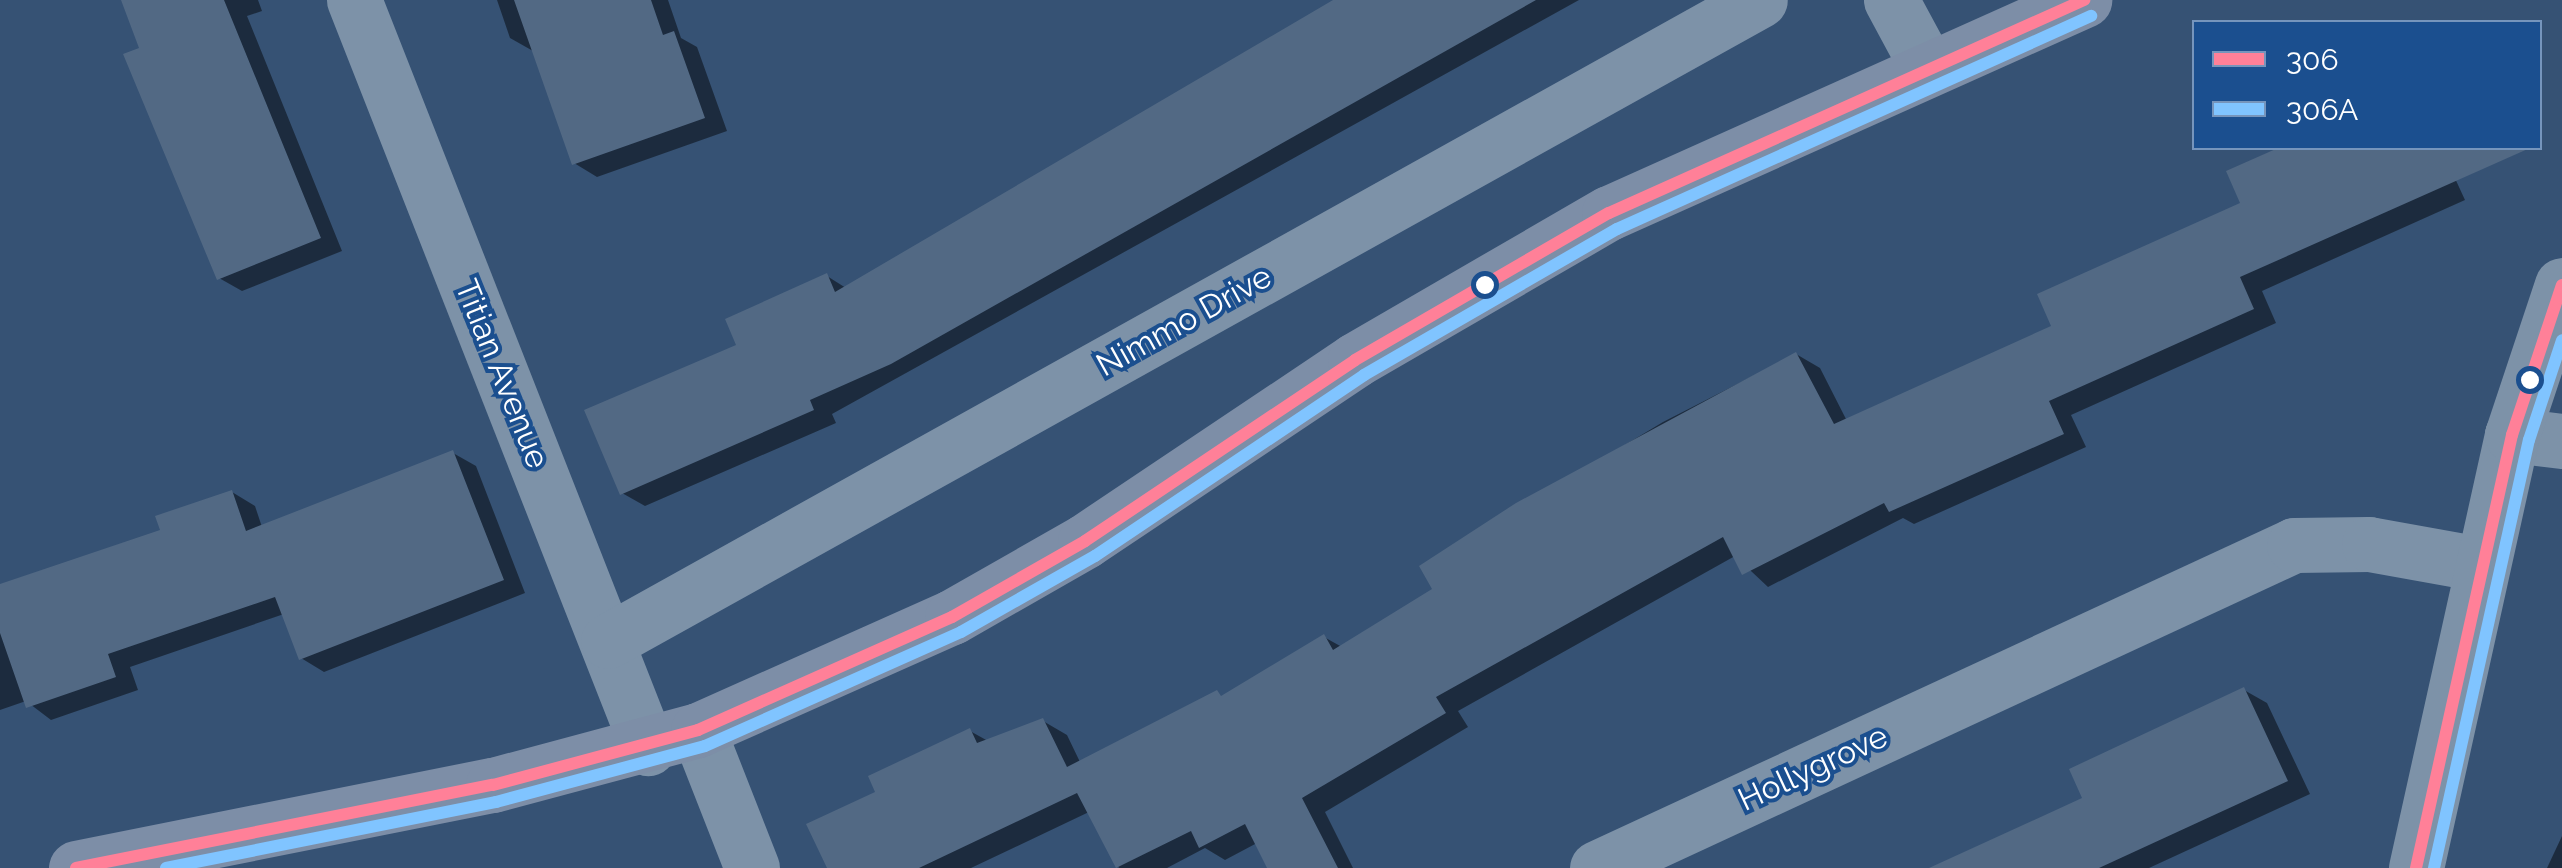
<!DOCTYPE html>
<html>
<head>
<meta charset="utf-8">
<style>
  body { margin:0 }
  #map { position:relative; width:2562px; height:868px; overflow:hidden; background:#365274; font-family:Raleway,sans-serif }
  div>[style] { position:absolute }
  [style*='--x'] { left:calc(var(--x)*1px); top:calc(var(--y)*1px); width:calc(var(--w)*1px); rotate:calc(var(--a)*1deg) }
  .shadow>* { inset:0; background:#0007 }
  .building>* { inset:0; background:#526984 }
  .minor>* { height:55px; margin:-27.5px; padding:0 27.5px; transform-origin:27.5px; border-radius:27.5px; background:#7d92a8 }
  .major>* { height:55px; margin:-27.5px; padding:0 27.5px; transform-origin:27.5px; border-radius:27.5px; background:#7d8ea7 }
  .bus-1>* { height:12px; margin:-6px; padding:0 6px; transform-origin:6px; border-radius:6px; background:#ff8098 }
  .bus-2>* { height:12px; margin:-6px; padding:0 6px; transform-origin:6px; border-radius:6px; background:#80c4ff }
  .dots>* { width:28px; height:28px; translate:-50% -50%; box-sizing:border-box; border:5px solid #1b4f8f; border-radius:50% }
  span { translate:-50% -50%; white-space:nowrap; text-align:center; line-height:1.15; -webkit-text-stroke:8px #1b4f8f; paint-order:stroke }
  .street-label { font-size:32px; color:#fff }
  .legend { position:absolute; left:2192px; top:20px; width:350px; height:130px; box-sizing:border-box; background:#1b4f8f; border:2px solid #7695bc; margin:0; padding:12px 18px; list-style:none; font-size:30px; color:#fff }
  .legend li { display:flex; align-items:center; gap:20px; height:50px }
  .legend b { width:50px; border:2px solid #7695bc }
</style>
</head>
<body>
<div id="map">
  <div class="shadow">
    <i style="clip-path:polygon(123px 0,258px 0,262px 11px,247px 16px,342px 251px,242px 291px,219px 278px)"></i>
    <i style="clip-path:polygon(497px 0,668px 0,681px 38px,697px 47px,727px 131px,597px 177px,574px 163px,533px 51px,510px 38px)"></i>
    <i style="clip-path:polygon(1338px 0,1579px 0,832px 414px,836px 423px,645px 506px,622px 493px,739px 346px,827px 276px,846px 288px)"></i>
    <i style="clip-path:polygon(2284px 148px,2441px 148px,2465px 200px,2262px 291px,2276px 323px,2071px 415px,2086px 447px,1914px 524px,1903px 518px,1768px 587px,1735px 556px,1458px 711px,1468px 727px,1325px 812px,1353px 868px,1270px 868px,1257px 843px,1225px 860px,1205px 848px,1167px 868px,1119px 868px,1089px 812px,971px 868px,830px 868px,879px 793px,970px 731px,988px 741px,1043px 721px,1067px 735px,1080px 762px,1225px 697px,1324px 637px,1342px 647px,1436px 590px,1422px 567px,1663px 422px,1796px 354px,1820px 368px,1847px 421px,2055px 328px,2243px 204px,2229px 172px)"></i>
    <i style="clip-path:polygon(453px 453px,476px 466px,525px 593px,324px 672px,301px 658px,284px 614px,130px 667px,138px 690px,51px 720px,26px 701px,0 710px,0 586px,163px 532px,232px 492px,255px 506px,262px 527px)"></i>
    <i style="clip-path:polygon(2244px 690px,2267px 703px,2310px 794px,2149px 868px,1935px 868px,2085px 799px)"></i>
    <i style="clip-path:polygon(2562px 836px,2562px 868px,2547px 868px)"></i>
  </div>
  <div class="building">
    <i style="clip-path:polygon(121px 0,224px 0,321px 238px,217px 280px,123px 54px,139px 48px)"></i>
    <i style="clip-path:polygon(514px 0,651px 0,663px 35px,674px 31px,705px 118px,572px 165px)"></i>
    <i style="clip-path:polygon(1333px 0,1536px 0,891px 364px,810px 400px,814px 410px,620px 495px,584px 410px,736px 345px,725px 319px,827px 273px,835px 292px)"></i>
    <i style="clip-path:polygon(2278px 148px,2530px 148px,2240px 277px,2254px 309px,2049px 401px,2064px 434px,1889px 512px,1884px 503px,1742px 575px,1723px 537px,1436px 697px,1446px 713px,1302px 798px,1338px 868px,1267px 868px,1245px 824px,1199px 848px,1191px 831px,1116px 868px,1077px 793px,919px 868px,827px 868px,806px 824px,875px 792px,868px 776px,970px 728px,977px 743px,1043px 718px,1067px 767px,1217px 690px,1221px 696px,1324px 634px,1333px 650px,1432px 589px,1419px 566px,1516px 503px,1796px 352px,1834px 424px,2051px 326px,2037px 294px,2240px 203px,2226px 171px)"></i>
    <i style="clip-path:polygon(453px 450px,504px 580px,299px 660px,275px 597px,108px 654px,116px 677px,26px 708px,0 633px,0 584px,160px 530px,155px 516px,232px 490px,246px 531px)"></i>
    <i style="clip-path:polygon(2244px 687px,2288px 781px,2099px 868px,1929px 868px,2082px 798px,2069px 769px)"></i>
  </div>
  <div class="minor">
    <i style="--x:354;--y:0;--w:804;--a:68.54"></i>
    <i style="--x:1891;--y:0;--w:74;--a:61.7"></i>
    <i style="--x:2512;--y:435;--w:50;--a:6.8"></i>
    <i style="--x:608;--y:641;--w:1318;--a:-29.09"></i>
    <i style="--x:698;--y:730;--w:148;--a:68.6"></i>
    <i style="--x:1597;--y:868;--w:768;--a:-24.86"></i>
    <i style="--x:2294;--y:545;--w:75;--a:-0.8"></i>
    <i style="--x:2369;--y:544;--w:113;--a:10.2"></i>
    <i style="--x:2416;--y:868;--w:444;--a:-77.5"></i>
    <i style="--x:2512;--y:435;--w:158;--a:-71.6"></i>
  </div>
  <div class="major">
    <i style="--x:76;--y:868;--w:425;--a:-11.3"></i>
    <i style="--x:493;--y:785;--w:212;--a:-15"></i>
    <i style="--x:698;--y:730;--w:278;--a:-24"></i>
    <i style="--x:952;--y:617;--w:153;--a:-29.7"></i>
    <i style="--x:1085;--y:541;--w:325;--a:-33.8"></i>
    <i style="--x:1355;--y:360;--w:293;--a:-30.1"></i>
    <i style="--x:1609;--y:213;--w:521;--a:-24.15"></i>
  </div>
  <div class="bus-1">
    <i style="--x:76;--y:868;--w:425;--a:-11.3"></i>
    <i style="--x:493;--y:785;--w:212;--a:-15"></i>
    <i style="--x:698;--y:730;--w:278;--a:-24"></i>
    <i style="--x:952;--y:617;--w:153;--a:-29.7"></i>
    <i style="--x:1085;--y:541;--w:325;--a:-33.8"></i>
    <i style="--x:1355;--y:360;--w:293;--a:-30.1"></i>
    <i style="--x:1609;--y:213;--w:521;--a:-24.15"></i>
    <i style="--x:2416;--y:868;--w:444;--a:-77.5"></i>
    <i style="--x:2512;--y:435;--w:158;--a:-71.6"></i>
  </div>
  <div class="bus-2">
    <i style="--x:166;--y:868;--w:337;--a:-11.3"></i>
    <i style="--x:496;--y:802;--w:216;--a:-15"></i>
    <i style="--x:705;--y:746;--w:280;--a:-24"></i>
    <i style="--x:961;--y:632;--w:154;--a:-29.6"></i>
    <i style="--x:1095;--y:556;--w:324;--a:-33.9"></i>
    <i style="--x:1364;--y:375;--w:292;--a:-30"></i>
    <i style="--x:1617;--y:229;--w:520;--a:-24.2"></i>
    <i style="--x:2434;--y:868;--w:438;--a:-77.5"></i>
    <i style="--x:2529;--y:440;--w:105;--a:-71.7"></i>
  </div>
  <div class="dots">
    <i style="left:1485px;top:285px;background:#fff"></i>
    <i style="left:2530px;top:380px;background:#fff"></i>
  </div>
  <div class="street-label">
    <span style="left:1184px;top:321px;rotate:-29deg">Nimmo Drive</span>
    <span style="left:502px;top:374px;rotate:68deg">Titian Avenue</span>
    <span style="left:1813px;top:768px;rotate:-25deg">Hollygrove</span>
  </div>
  <ul class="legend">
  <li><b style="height:12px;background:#ff8098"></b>306</li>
  <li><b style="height:12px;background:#80c4ff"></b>306A</li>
  </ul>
</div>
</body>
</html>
